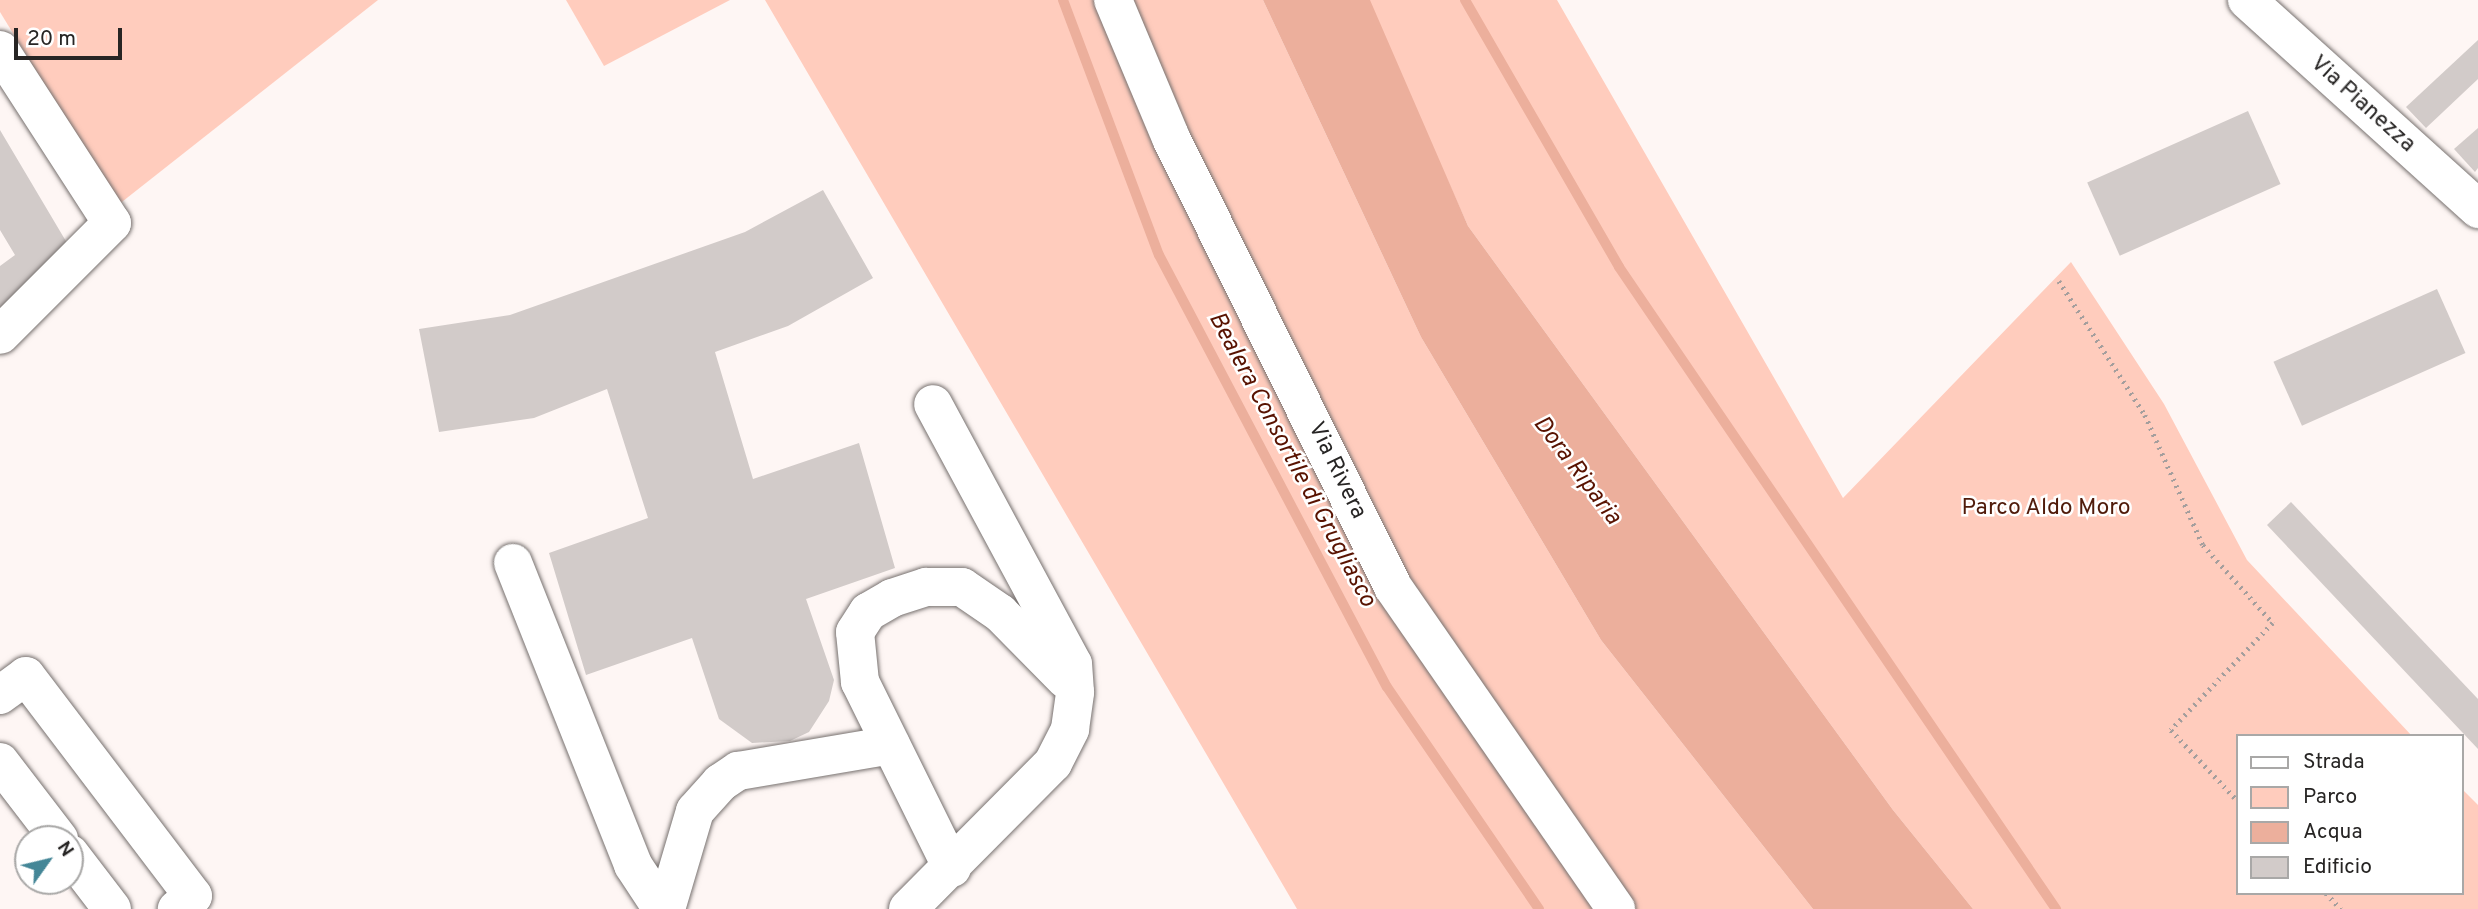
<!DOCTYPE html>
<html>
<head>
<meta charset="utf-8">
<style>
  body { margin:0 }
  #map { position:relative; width:2478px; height:909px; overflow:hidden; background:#fef6f4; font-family:Overpass,sans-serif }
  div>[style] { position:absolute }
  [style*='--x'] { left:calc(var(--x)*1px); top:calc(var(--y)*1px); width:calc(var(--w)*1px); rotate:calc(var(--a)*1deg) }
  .green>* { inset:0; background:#ffccbd }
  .water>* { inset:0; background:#ecaf9c }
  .stream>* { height:10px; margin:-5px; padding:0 5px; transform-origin:5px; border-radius:5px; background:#ecaf9c }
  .building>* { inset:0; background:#d2cbc9; transform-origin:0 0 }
  .path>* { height:4.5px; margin-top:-2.25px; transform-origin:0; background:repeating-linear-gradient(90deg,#a49e9d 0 2px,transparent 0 7px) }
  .roads { filter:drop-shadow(0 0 2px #77716f) drop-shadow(0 0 2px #77716f) }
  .minor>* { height:38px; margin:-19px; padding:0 19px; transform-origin:19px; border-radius:19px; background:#fff }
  span { translate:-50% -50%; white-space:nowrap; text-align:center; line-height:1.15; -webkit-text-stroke:5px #fff; paint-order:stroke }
  .street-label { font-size:23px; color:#272524 }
  .park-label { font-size:23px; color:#501b0a }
  .water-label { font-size:24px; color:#581200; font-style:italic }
  .legend { position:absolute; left:2236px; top:734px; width:228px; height:161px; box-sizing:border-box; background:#fff; border:2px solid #a9a8a7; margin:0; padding:9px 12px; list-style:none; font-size:21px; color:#272524 }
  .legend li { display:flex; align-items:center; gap:14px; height:35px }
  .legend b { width:35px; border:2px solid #a9a8a7 }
  .north { position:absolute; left:14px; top:825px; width:70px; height:70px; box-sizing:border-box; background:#fff; border:2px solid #a9a8a7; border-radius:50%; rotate:56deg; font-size:19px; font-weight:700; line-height:28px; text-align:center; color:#272524 }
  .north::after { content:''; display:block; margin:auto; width:24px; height:32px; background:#448697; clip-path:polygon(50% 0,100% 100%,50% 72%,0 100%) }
  .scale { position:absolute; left:14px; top:28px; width:108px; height:32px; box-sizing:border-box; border:4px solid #272524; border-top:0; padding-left:9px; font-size:21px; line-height:24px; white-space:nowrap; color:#272524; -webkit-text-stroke:5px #fff; paint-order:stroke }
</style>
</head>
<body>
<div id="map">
  <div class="green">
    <i style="clip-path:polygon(0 0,378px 0,118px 205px,0 12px)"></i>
    <i style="clip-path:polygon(566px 0,730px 0,604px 66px)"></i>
    <i style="clip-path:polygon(765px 0,1263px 0,1421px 337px,1601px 640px,1813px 909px,1297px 909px)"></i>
    <i style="clip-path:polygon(1367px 0,1557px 0,1843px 498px,2071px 262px,2164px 404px,2247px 560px,2412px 736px,2238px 736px,2238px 893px,2462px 893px,2462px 789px,2478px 805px,2478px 909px,1973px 909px,1893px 810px,1468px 226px)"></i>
  </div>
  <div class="water">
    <i style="clip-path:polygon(1263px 0,1370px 0,1468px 226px,1893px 810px,1973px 909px,1813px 909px,1601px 640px,1421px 337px)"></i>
  </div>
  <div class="stream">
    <i style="--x:1063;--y:0;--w:272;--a:69.4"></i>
    <i style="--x:1159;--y:255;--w:488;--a:62.2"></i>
    <i style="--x:1387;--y:687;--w:269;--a:55.6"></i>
    <i style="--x:1465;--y:0;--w:308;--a:60"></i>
    <i style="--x:1619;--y:267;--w:777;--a:55.76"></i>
  </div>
  <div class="building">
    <i style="clip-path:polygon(2478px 40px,2478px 79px,2426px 128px,2406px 107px)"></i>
    <i style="left:2248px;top:111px;width:80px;height:176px;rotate:66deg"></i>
    <i style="clip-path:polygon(2478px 128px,2478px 168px,2475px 172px,2454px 149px)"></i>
    <i style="clip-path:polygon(0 130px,70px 248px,0 316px,0 266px,15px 255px,0 230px)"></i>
    <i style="clip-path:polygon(823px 190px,873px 278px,788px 326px,715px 352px,753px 479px,859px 443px,895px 568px,806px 599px,834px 680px,829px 701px,809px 732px,790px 741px,752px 743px,719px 719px,692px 638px,586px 675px,549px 553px,648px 518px,607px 389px,534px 418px,439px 432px,419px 329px,510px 315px,745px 232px)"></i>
    <i style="left:2437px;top:289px;width:70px;height:179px;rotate:66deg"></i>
    <i style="clip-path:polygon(2291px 502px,2478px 699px,2478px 749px,2267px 525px)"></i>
  </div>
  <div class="path">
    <i style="--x:2059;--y:281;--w:159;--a:57.3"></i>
    <i style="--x:2145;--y:415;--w:142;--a:66"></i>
    <i style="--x:2203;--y:545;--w:105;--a:48.1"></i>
    <i style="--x:2273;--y:623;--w:148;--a:133.6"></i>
    <i style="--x:2171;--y:730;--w:98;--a:46.7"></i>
    <i style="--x:2326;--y:893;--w:22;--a:47"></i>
  </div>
  <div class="roads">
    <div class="minor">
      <i style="--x:1113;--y:0;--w:150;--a:67.2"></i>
      <i style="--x:1171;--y:138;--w:501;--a:63.69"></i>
      <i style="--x:1393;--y:587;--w:392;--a:55.3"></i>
      <i style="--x:2247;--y:0;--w:312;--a:42.1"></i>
      <i style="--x:0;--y:50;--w:206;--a:57.1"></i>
      <i style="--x:112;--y:223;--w:158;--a:135"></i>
      <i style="--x:513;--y:563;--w:325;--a:68.3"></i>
      <i style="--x:633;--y:865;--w:53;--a:56.6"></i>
      <i style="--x:0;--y:695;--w:32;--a:-36"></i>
      <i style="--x:26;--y:676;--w:276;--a:52.8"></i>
      <i style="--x:193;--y:896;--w:21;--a:141"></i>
      <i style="--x:0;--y:762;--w:97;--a:52.5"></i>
      <i style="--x:70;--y:854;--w:69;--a:52.6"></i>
      <i style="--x:952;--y:868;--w:208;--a:-116.3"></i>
      <i style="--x:860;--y:682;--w:50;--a:-95.7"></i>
      <i style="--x:855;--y:632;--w:24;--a:-57"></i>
      <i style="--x:868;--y:612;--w:28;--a:-30"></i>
      <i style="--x:892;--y:598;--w:36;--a:-18"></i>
      <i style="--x:926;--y:587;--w:36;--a:0"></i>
      <i style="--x:962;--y:587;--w:46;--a:34.4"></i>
      <i style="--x:1000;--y:613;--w:93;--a:45.4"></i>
      <i style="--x:666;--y:909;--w:102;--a:-73.5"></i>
      <i style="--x:695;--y:811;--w:38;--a:-48"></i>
      <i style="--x:720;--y:783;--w:22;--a:-34"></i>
      <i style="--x:738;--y:771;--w:155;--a:-9.6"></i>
      <i style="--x:908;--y:909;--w:206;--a:-45.2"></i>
      <i style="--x:1053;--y:763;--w:38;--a:-63"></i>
      <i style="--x:1070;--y:729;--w:37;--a:-82"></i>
      <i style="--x:1075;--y:692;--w:28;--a:-94"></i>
      <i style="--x:1073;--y:664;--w:295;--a:-118.3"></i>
    </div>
  </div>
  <div class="street-label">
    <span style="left:2362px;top:105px;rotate:42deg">Via Pianezza</span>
    <span style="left:1336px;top:471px;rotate:64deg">Via Rivera</span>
  </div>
  <div class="park-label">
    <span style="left:2046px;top:509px">Parco Aldo Moro</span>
  </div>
  <div class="water-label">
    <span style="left:1291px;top:460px;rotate:62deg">Bealera Consortile di Grugliasco</span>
    <span style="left:1576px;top:471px;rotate:53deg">Dora Riparia</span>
  </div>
  <ul class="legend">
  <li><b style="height:9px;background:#fff"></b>Strada</li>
  <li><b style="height:19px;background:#ffccbd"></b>Parco</li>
  <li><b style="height:19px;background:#ecaf9c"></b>Acqua</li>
  <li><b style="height:19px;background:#d2cbc9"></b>Edificio</li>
  </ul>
  <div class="north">N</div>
  <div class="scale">20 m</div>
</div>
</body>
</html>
